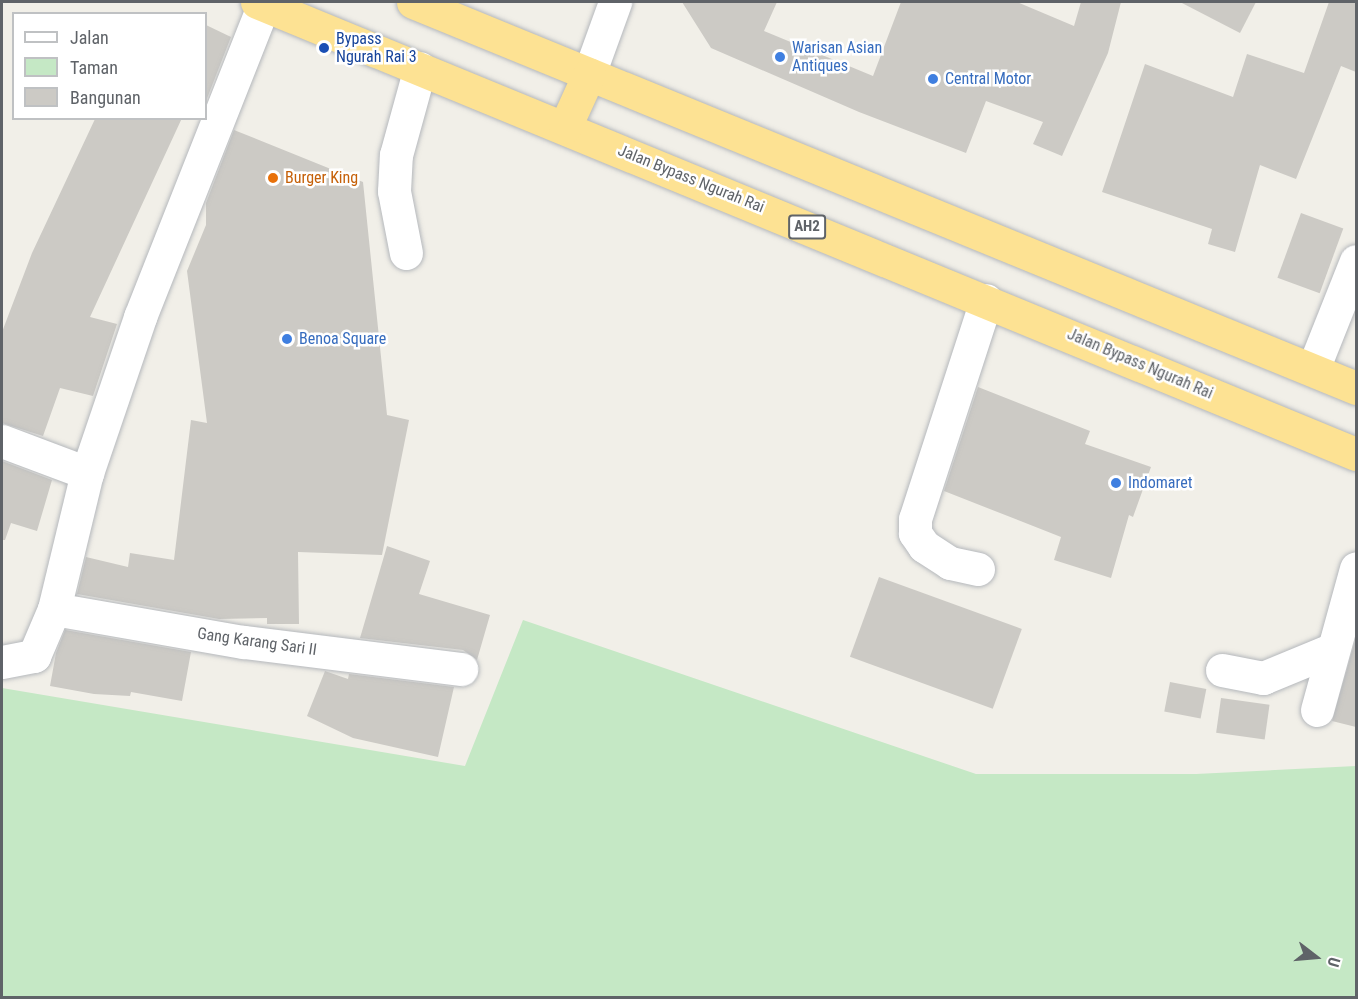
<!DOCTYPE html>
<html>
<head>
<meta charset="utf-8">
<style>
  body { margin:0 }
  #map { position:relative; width:1358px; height:999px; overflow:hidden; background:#f1efe8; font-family:"Roboto Condensed",sans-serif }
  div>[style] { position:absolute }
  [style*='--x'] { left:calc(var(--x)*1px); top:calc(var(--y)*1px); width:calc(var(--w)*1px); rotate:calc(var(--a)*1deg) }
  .green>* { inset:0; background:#c5e8c5 }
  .building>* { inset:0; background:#cccac5; transform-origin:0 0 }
  .roads { filter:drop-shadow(0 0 2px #b5b8bc) drop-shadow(0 0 2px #b5b8bc) }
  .minor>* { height:33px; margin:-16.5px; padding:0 16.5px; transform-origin:16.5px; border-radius:16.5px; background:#fff }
  .highway>* { height:33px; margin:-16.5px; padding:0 16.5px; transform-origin:16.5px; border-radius:16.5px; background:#fde293 }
  .dots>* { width:16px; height:16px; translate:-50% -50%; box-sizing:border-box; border:3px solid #fff; border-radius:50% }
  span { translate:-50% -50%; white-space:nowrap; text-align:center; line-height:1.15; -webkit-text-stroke:5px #fff; paint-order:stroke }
  .shield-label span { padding:2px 4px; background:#fff; border:2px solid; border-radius:4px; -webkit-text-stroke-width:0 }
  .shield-label { font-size:15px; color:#5f6368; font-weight:700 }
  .transit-label { font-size:16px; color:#164399 }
  .left { translate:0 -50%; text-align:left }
  .shop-label { font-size:16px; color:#366cbe }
  .food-label { font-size:16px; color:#c56008 }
  .street-label { font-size:16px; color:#5f6368 }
  .frame { position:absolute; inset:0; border:3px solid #5f6368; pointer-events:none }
  .legend { position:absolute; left:12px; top:12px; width:195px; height:108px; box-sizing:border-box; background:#fff; border:2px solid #bfc1c3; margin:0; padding:8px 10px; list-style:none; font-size:18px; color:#5f6368 }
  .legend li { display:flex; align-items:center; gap:12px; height:30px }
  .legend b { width:30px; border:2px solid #bfc1c3 }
  .north { position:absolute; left:1286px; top:927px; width:60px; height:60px; -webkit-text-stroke:4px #fff; paint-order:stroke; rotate:106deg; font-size:16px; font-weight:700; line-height:24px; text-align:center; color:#5f6368 }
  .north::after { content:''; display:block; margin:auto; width:21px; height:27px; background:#5f6368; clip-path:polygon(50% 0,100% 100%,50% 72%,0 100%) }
</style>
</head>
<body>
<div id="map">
  <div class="green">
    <i style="clip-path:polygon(523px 620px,976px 774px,1196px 774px,1356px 766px,1356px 997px,2px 997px,2px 688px,465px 766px)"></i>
  </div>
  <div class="building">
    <i style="clip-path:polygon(682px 2px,777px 2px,764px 31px,873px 76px,901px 2px,1017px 2px,1074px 26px,1081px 2px,1121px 2px,1108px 53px,1062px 156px,1033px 144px,1043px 122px,986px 101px,966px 153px,859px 112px,711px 48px)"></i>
    <i style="clip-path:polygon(1180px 2px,1256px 2px,1240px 33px)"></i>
    <i style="clip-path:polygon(1329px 2px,1356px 2px,1356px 72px,1341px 66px,1296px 179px,1260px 165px,1235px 252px,1208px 244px,1212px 229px,1102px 192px,1145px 64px,1233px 97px,1247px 54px,1304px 73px)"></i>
    <i style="clip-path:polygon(206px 25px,231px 37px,206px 101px)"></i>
    <i style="clip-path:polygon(182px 118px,90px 317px,117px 324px,93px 396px,60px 388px,43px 436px,2px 423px,2px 332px,32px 253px,95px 119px)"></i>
    <i style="clip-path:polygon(234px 130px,363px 182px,387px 415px,409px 420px,382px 555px,298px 552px,299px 624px,267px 624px,267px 618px,219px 619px,77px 594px,86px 557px,128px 567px,130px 553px,174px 560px,191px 420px,207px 423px,187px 271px,206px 225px,206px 203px)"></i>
    <i style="left:1301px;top:213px;width:45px;height:69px;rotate:20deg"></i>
    <i style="clip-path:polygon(978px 387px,1090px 431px,1085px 444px,1151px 467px,1133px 517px,1129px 515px,1111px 578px,1054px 560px,1061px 537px,944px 491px)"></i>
    <i style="clip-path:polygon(2px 461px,52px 480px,37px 531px,11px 523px,5px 540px,2px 540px)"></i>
    <i style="clip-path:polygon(387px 546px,430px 561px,419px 594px,490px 615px,477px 660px,463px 650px,360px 638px)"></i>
    <i style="left:879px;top:577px;width:152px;height:85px;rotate:20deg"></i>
    <i style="clip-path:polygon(65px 630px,191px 652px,182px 701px,131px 692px,130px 696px,94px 694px,50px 686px,56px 653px)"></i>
    <i style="clip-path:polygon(1356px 637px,1356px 727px,1332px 721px)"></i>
    <i style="clip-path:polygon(325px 671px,348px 679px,349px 674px,454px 687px,438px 757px,353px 738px,307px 716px)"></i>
    <i style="left:1170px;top:682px;width:37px;height:30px;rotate:11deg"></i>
    <i style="left:1221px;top:698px;width:49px;height:35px;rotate:8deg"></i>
  </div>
  <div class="roads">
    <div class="minor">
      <i style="--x:589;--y:74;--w:77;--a:-70.1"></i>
      <i style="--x:406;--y:253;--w:63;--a:-101"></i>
      <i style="--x:394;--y:191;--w:36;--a:-87"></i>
      <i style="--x:396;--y:155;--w:90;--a:-74.6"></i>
      <i style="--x:1313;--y:369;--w:116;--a:-68.3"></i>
      <i style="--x:2;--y:441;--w:91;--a:20.6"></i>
      <i style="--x:978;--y:569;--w:29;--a:-168"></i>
      <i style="--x:950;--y:563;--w:31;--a:-147"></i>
      <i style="--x:924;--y:546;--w:16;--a:-125"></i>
      <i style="--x:915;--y:533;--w:14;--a:-90"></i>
      <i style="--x:915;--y:519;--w:230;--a:-72"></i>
      <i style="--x:54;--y:609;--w:193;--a:9.9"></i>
      <i style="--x:244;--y:642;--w:219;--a:7.1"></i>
      <i style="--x:2;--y:662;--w:33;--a:-11"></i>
      <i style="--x:34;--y:656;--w:51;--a:-66.9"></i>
      <i style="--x:54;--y:609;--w:140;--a:-76.4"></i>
      <i style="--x:87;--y:473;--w:165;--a:-71.2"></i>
      <i style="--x:140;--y:317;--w:337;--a:-68.4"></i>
      <i style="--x:1222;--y:670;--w:42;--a:11"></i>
      <i style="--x:1263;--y:678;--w:74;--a:-22.4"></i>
      <i style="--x:1317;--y:710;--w:147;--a:-74.6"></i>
    </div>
    <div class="highway">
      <i style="--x:257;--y:2;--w:1188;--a:22.36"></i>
      <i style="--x:413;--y:2;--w:1019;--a:22.26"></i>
      <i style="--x:565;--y:127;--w:58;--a:-65.6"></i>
    </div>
  </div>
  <div class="dots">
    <i style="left:324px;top:48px;background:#1a4fb4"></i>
    <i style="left:780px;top:57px;background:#3f7fe0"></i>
    <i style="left:933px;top:79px;background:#3f7fe0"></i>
    <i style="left:273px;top:178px;background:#e8710a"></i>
    <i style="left:287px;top:339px;background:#3f7fe0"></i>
    <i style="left:1116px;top:483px;background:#3f7fe0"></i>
  </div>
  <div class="shield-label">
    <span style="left:807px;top:227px">AH2</span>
  </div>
  <div class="transit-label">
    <span class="left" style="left:336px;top:48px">Bypass<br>Ngurah Rai 3</span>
  </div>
  <div class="shop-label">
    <span class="left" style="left:792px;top:57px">Warisan Asian<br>Antiques</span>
    <span class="left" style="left:945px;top:79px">Central Motor</span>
    <span class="left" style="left:299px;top:339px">Benoa Square</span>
    <span class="left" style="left:1128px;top:483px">Indomaret</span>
  </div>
  <div class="food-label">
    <span class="left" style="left:285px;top:178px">Burger King</span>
  </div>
  <div class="street-label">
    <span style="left:691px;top:179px;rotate:22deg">Jalan Bypass Ngurah Rai</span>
    <span style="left:1140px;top:364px;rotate:23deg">Jalan Bypass Ngurah Rai</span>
    <span style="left:257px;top:642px;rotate:8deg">Gang Karang Sari II</span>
  </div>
  <div class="frame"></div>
  <ul class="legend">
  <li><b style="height:8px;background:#fff"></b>Jalan</li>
  <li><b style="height:16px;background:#c5e8c5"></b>Taman</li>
  <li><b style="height:16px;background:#cccac5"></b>Bangunan</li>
  </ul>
  <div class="north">U</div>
</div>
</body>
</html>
